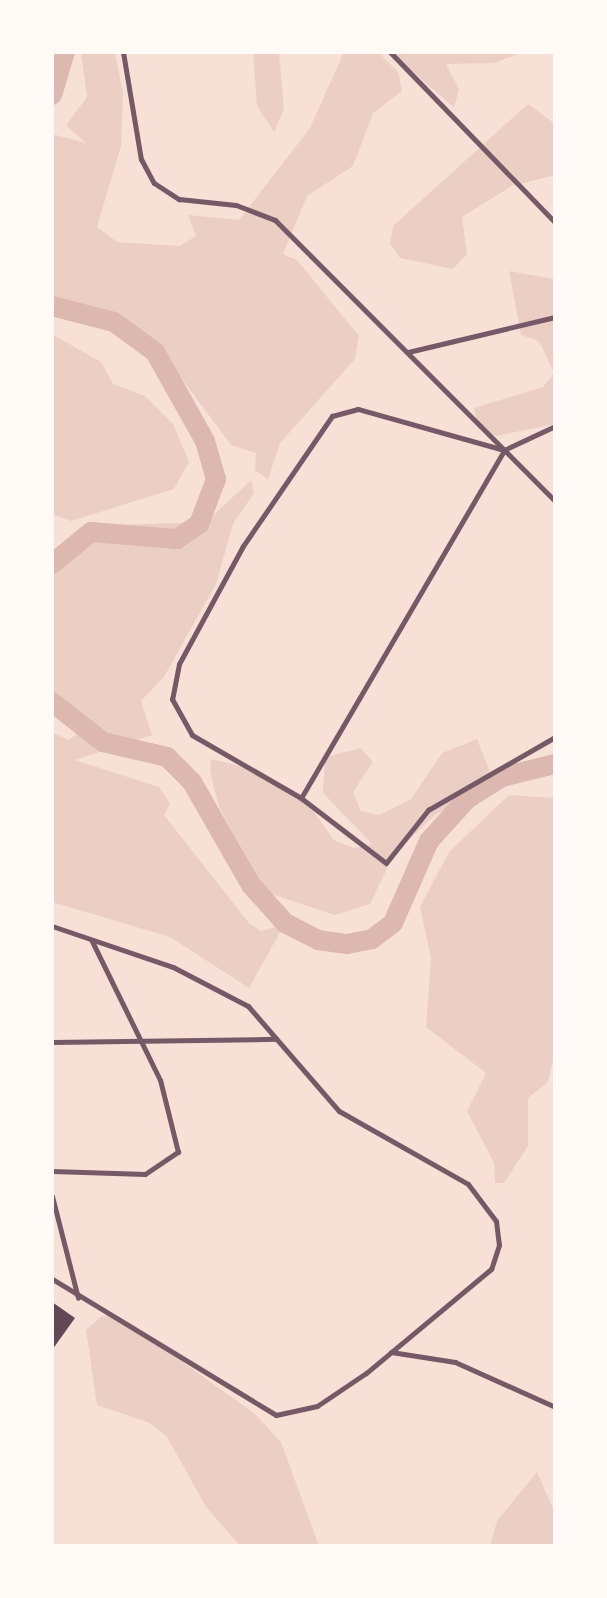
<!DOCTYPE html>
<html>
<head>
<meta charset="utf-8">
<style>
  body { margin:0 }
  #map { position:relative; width:607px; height:1598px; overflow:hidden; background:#f7e1d7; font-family:"Noto Sans",sans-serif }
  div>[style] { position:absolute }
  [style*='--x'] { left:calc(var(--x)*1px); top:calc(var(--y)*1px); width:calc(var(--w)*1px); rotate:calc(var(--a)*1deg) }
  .green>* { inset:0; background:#ebcfc5 }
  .river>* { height:20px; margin:-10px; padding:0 10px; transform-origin:10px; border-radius:10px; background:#dcb8b0 }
  .building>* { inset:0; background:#644757 }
  .minor>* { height:5px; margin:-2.5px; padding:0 2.5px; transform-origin:2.5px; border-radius:2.5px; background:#755966 }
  span { translate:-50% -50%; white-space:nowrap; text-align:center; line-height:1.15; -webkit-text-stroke:6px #fffaf5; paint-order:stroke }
  .frame { position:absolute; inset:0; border:54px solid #fffaf5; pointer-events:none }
</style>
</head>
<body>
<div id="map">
  <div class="green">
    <i style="clip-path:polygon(81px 52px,115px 52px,123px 93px,121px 146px,97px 227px,117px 242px,180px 246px,196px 236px,188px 215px,239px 220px,310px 128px,344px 52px,378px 52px,398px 72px,402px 91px,373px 113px,353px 166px,307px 196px,283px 254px,297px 260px,359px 336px,355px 359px,280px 443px,268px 479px,255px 470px,256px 453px,231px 445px,158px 347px,128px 326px,52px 296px,52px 134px,86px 143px,66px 125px,87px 97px)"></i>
    <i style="clip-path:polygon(253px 52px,279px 52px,284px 109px,274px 132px,257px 106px)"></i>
    <i style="clip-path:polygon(391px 52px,523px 52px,494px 63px,446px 64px,459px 89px,454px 108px)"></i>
    <i style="clip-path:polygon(528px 104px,555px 124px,555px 175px,512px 186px,462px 217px,467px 254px,453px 269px,400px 258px,390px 244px,393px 226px)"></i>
    <i style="clip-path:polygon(509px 271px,555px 279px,555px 424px,496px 436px,478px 428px,474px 408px,543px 387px,554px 373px,539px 341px,521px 335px)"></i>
    <i style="clip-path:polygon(52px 334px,101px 362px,113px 384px,145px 396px,173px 424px,189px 462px,174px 489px,71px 521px,52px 514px)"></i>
    <i style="clip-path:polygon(251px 480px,254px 493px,233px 524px,216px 584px,164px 677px,141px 701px,152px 735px,75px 760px,159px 787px,170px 804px,164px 815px,249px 923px,261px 931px,284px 925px,249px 988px,170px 937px,52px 902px,52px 732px,68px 740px,76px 735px,52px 689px,52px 571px,120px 525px,206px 522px)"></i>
    <i style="clip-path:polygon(477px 739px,490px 772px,481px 788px,435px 815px,394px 854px,370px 904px,335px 915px,265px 892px,219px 807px,210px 771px,211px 759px,254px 769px,302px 795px,334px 840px,353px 848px,372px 844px,323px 793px,325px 757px,361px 748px,373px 762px,353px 792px,361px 811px,379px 815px,411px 799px,442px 753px)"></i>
    <i style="clip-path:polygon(509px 795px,555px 798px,554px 1056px,548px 1082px,528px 1098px,528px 1146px,504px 1183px,495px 1183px,494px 1163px,467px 1111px,486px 1073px,426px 1027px,431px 958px,420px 907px,449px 852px)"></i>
    <i style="clip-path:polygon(101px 1316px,118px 1316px,254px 1413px,281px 1442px,319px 1546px,240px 1546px,206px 1507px,167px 1437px,150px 1423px,97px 1405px,86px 1330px)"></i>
    <i style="clip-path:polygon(537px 1472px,555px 1513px,555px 1546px,490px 1546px,497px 1521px)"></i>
  </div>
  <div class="river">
    <i style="--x:52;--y:95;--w:45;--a:-73.2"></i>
    <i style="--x:52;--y:306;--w:64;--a:14.5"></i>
    <i style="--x:114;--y:322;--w:51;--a:36.2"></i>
    <i style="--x:155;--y:352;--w:102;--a:60.7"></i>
    <i style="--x:205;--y:441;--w:40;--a:74"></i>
    <i style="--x:216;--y:479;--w:48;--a:110.7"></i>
    <i style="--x:199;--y:524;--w:27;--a:146"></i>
    <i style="--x:177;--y:539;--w:86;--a:-175.3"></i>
    <i style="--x:91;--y:532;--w:50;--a:140.6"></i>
    <i style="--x:52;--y:702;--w:65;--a:38.1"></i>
    <i style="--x:103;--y:742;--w:66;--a:13.2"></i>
    <i style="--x:167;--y:757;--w:35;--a:45"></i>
    <i style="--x:192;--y:782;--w:119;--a:60.2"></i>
    <i style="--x:251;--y:885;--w:51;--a:48.2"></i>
    <i style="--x:285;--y:923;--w:37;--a:27"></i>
    <i style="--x:318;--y:940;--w:29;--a:8"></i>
    <i style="--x:347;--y:944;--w:25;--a:-11"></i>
    <i style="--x:372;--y:939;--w:26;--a:-37"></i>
    <i style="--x:393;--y:923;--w:90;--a:-66.3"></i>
    <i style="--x:429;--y:841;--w:57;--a:-47.9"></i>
    <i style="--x:467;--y:799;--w:41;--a:-32.2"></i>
    <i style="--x:502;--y:777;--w:55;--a:-13.8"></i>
  </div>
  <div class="building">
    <i style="clip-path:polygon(52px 1302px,75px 1318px,52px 1350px)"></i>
  </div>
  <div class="minor">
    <i style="--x:123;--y:52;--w:109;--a:80.5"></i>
    <i style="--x:141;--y:159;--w:27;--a:62"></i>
    <i style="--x:154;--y:183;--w:30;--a:33"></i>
    <i style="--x:179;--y:199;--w:57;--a:6"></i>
    <i style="--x:236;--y:205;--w:42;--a:21"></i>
    <i style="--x:275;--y:220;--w:397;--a:45.1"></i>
    <i style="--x:390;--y:52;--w:237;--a:45.9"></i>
    <i style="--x:408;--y:352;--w:151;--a:-13.4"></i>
    <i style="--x:504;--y:450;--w:152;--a:-164.3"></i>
    <i style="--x:358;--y:409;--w:27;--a:165"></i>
    <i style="--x:332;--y:416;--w:158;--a:124.4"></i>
    <i style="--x:243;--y:546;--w:134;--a:118.5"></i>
    <i style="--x:179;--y:664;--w:36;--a:101"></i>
    <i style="--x:172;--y:699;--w:41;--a:60.9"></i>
    <i style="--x:192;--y:735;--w:126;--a:30"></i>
    <i style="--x:301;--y:798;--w:107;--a:37.4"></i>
    <i style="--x:386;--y:863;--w:68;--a:-51.6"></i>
    <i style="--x:428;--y:810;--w:146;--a:-29.9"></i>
    <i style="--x:301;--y:798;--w:403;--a:-59.7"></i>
    <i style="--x:504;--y:450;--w:56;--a:-25.2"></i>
    <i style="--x:52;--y:926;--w:128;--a:18.7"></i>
    <i style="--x:173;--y:967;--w:85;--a:27.5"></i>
    <i style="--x:248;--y:1006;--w:139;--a:49.1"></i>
    <i style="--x:339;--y:1111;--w:148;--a:29.5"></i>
    <i style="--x:468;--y:1184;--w:46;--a:52.9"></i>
    <i style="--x:496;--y:1221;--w:24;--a:83"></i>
    <i style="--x:499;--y:1245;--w:25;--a:108"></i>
    <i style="--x:491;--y:1269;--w:163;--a:140.2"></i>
    <i style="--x:366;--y:1373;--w:59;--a:146"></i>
    <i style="--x:317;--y:1406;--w:42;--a:167.6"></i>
    <i style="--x:276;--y:1415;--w:262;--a:-148.7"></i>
    <i style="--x:52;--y:1042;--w:224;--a:-0.8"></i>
    <i style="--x:52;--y:1171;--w:93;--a:1.8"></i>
    <i style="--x:145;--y:1174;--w:40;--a:-34"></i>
    <i style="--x:178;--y:1152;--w:74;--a:-104"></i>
    <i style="--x:160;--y:1080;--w:155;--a:-116.1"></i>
    <i style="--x:52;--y:1196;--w:105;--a:75.7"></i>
    <i style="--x:391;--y:1352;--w:65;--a:8.9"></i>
    <i style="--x:455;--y:1362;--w:110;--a:24.2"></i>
  </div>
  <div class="frame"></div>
</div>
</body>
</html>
